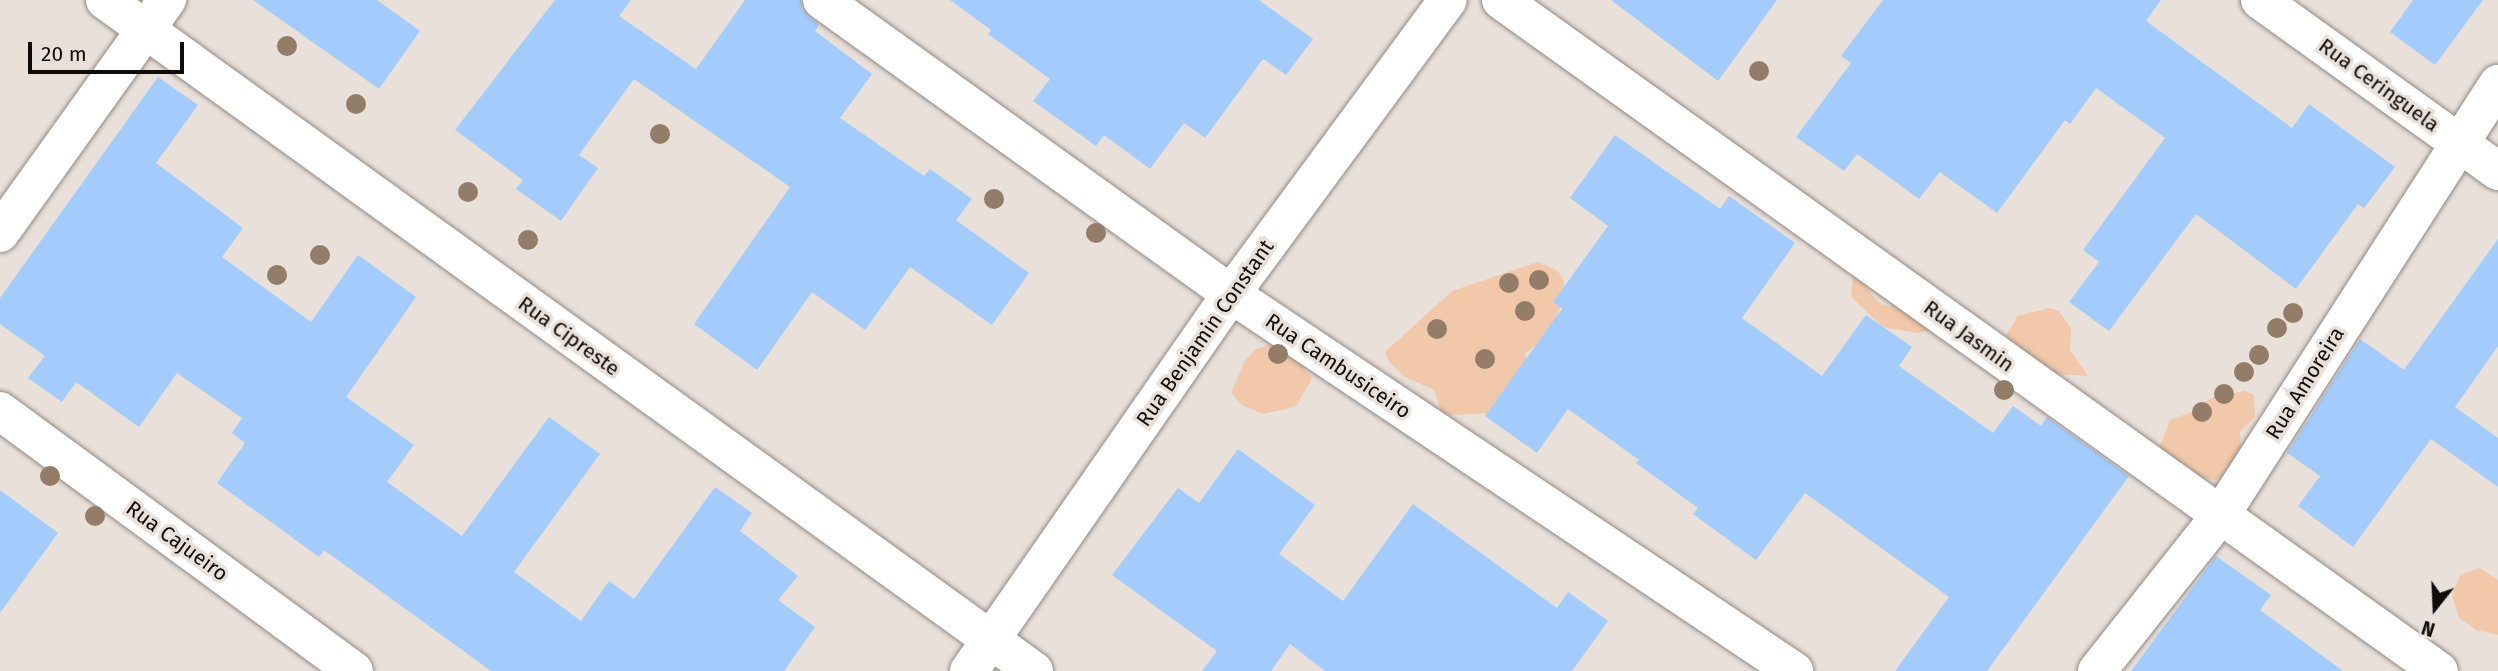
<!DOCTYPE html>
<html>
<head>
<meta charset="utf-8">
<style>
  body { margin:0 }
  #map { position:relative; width:2498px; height:671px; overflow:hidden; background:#e9e0da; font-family:"Fira Sans",sans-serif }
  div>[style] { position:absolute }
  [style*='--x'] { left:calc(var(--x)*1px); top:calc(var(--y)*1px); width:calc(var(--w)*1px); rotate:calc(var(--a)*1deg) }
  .green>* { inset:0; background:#f1c8aa }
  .building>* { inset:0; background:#a3ccfd }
  .roads { filter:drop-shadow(0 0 2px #928983) drop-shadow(0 0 2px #928983) }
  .minor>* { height:38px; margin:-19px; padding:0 19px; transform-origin:19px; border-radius:19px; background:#fff }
  .tertiary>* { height:38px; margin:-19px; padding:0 19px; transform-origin:19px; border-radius:19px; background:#fff }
  .trees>* { width:20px; height:20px; margin:-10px; border-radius:50%; background:#937c68 }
  span { translate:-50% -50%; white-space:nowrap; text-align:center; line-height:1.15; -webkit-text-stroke:7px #e9e0da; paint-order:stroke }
  .street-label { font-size:21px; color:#0e0b09 }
  .north { position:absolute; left:2400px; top:573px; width:70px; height:70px; -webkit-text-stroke:5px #e9e0da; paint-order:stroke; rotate:198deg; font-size:19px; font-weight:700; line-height:28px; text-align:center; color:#0e0b09 }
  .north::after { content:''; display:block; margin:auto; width:24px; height:32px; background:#0e0b09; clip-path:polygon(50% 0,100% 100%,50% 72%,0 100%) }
  .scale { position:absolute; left:28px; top:42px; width:156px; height:32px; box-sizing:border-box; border:4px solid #0e0b09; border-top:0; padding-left:9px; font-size:21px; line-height:24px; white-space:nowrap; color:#0e0b09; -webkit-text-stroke:5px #e9e0da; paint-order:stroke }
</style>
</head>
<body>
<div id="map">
  <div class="green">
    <i style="clip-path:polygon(1538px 262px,1558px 271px,1564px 281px,1562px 303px,1549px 336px,1524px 354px,1536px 374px,1494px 413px,1450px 415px,1441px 411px,1434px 390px,1405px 377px,1389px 362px,1385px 352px,1452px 291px)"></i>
    <i style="clip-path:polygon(1853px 275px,1865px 279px,1868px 290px,1879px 303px,1891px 307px,1897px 298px,1936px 321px,1929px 330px,1918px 333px,1883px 327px,1851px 297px)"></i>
    <i style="clip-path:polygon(2049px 308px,2059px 311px,2071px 328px,2070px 350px,2088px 376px,2043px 373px,2008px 346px,2006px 335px,2018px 316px)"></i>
    <i style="clip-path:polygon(1272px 344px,1289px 349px,1312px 378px,1296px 407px,1263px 414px,1241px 405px,1231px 392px,1245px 361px,1256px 349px)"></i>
    <i style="clip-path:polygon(2244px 391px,2254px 395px,2255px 417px,2240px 432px,2241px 455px,2220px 481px,2180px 473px,2158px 450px,2171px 419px,2193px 412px,2211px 398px)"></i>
    <i style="clip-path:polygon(2480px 568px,2498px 580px,2498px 635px,2476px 630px,2459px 618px,2452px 595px,2460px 575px)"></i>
  </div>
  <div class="building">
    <i style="clip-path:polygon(253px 0,377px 0,420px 31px,379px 89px)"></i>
    <i style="clip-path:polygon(555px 0,631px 0,619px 16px,696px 69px,745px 0,801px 0,802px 10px,819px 25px,815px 31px,872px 74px,840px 118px,924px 176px,930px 169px,972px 199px,956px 220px,1029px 273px,992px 325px,910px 267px,865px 330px,812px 292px,757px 370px,694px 324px,790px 187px,634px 79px,579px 155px,598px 168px,561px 221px,516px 189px,523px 180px,455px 130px)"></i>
    <i style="clip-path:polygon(950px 0,1259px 0,1313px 39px,1286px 75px,1263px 59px,1205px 138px,1184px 123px,1150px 169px,1104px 135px,1096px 146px,1033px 101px,1050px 79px,988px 34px,991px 30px)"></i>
    <i style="clip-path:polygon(1611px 0,1777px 0,1718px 81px)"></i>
    <i style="clip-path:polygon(1883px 0,2161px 0,2146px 21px,2292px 128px,2309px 104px,2395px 167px,2364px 208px,2358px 204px,2296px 289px,2196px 214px,2109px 331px,2069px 302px,2099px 262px,2083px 250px,2165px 138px,2096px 88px,2070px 124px,2065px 120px,1997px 213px,1940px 172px,1919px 199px,1857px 154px,1844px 171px,1796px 137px,1851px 63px,1841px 56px)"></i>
    <i style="clip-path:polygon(2413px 0,2483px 0,2435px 65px,2390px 32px)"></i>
    <i style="clip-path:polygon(158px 77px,198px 105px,156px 163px,243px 228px,222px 257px,311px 322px,358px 255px,416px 297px,346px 397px,414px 445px,387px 482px,462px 536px,549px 417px,600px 454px,514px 572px,581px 621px,609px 581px,634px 599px,715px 487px,752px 513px,740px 531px,798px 576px,778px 600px,815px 627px,784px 671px,491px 671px,324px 550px,319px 557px,217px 483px,245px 443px,232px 433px,242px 418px,177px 373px,139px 427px,76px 382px,62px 402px,28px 378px,45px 356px,0 324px,0 298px)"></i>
    <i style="clip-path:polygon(1615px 135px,1720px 209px,1729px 196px,1795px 243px,1742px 318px,1822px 376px,1866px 315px,1912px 347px,1899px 366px,1993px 433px,2013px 406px,2041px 426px,2047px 417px,2129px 476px,1987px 671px,1895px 671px,1949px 597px,1805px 493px,1756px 560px,1693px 514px,1698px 508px,1636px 463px,1639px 460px,1568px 409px,1537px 453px,1485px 416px,1562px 309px,1553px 302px,1608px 226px,1570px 198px)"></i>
    <i style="clip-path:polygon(2498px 239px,2498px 346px,2455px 407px,2498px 438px,2498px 487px,2431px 439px,2353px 547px,2298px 506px,2320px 476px,2287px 453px,2360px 339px,2404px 370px)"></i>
    <i style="clip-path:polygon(1238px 449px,1315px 505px,1279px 554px,1343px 601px,1413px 504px,1557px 608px,1568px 592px,1608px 621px,1572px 671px,1325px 671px,1290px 644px,1271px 671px,1202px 671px,1217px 651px,1112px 575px,1178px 488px,1199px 503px)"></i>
    <i style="clip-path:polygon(0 490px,58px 533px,0 613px)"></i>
    <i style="clip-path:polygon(2216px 556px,2271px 595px,2260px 610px,2343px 671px,2131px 671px)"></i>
  </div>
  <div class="roads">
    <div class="minor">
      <i style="--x:105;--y:0;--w:1146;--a:35.84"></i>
      <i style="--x:822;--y:0;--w:504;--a:35.71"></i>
      <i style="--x:1231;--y:294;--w:678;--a:33.81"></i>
      <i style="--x:1501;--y:0;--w:1153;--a:35.58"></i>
      <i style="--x:2260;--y:0;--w:293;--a:35.7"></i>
      <i style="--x:0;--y:233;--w:287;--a:-54.4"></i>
      <i style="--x:0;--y:411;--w:439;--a:36.3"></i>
      <i style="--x:2097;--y:671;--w:198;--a:-51.6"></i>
      <i style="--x:2220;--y:516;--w:514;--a:-57.24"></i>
    </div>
    <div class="tertiary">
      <i style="--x:969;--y:671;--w:459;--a:-55.2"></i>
      <i style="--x:1231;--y:294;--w:365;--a:-53.6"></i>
    </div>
  </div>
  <div class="trees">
    <i style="left:287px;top:46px"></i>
    <i style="left:1759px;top:71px"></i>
    <i style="left:356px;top:104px"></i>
    <i style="left:660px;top:134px"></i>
    <i style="left:468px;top:192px"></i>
    <i style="left:994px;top:199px"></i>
    <i style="left:1096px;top:233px"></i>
    <i style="left:528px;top:240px"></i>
    <i style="left:320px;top:255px"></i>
    <i style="left:277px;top:275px"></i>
    <i style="left:1539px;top:280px"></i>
    <i style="left:1509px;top:283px"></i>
    <i style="left:1525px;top:311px"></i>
    <i style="left:2293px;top:313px"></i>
    <i style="left:2277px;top:328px"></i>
    <i style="left:1437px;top:329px"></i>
    <i style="left:1278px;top:354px"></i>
    <i style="left:2259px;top:355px"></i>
    <i style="left:1485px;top:359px"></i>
    <i style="left:2244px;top:372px"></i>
    <i style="left:2004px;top:390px"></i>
    <i style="left:2224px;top:394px"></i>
    <i style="left:2202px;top:412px"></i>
    <i style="left:50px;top:476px"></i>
    <i style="left:95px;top:516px"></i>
  </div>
  <div class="street-label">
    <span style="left:2379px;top:85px;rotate:36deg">Rua Ceringuela</span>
    <span style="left:1205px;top:333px;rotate:-55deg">Rua Benjamin Constant</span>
    <span style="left:569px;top:336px;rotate:36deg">Rua Cipreste</span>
    <span style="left:1969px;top:336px;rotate:36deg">Rua Jasmin</span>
    <span style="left:1338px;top:366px;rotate:34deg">Rua Cambusiceiro</span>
    <span style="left:2305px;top:383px;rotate:-58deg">Rua Amoreira</span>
    <span style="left:177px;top:541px;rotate:36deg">Rua Cajueiro</span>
  </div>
  <div class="north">N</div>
  <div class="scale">20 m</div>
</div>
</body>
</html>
